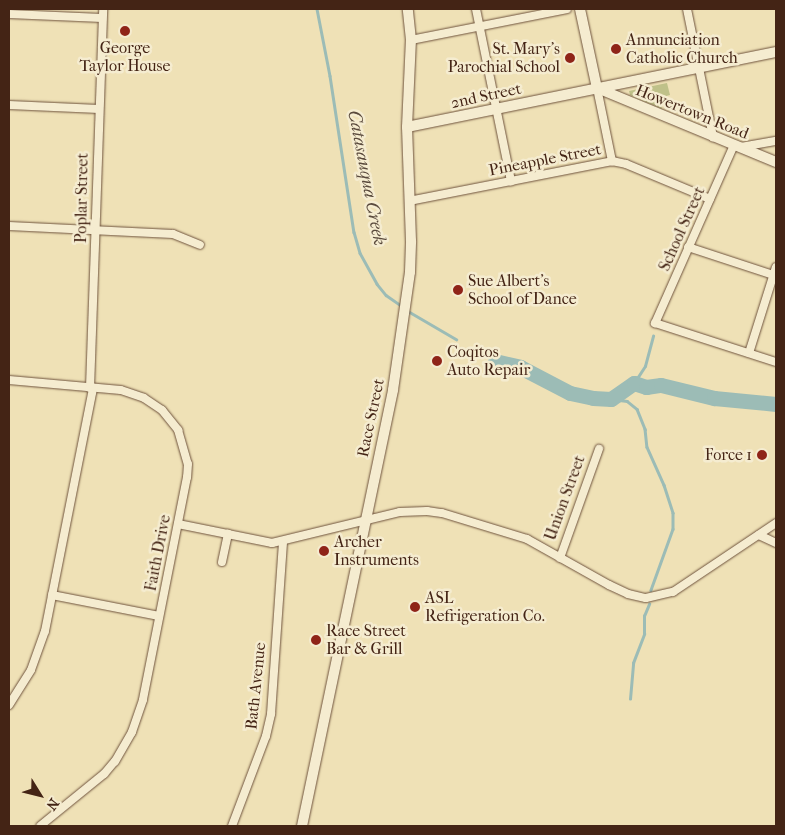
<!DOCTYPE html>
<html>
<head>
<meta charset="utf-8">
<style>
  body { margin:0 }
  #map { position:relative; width:785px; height:835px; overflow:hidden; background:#efe1b6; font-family:"IM FELL French Canon",serif }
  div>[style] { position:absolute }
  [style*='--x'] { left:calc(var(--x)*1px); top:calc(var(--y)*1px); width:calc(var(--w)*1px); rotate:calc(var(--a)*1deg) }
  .green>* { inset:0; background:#bfc189 }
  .stream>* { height:2.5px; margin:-1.25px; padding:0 1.25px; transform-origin:1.25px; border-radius:1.25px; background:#9cbcb6 }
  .river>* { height:15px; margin:-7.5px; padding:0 7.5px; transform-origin:7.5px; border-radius:7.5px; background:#9cbcb6 }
  .roads { filter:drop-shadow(0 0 1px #6f533d) drop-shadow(0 0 1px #6f533d) }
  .street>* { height:8px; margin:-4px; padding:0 4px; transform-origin:4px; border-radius:4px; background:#f5ecd0 }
  .secondary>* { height:10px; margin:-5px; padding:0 5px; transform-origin:5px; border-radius:5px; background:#f5ecd0 }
  .dots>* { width:14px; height:14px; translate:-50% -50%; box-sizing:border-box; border:2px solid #f5ecd0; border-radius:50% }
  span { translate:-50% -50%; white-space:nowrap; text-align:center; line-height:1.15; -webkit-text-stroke:5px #f5ecd0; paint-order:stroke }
  .poi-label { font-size:16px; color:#442415 }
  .left { translate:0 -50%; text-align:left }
  .right { translate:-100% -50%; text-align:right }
  .street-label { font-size:16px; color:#442415 }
  .water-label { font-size:18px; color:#5a4a3d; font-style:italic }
  .frame { position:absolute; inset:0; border:10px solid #442415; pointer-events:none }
  .north { position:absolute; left:15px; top:770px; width:50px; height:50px; -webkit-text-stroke:4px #f5ecd0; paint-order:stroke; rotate:126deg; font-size:14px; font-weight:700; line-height:20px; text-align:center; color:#442415 }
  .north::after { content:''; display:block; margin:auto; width:18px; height:22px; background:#442415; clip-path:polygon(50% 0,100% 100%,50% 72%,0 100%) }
</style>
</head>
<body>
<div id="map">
  <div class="green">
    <i style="clip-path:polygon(667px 83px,670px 95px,659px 98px,662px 109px,630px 95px,629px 91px)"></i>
  </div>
  <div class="stream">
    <i style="--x:317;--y:9;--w:68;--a:79"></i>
    <i style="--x:330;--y:76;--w:158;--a:81.3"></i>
    <i style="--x:354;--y:232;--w:22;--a:74"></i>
    <i style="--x:360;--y:253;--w:35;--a:61"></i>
    <i style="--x:377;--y:284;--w:14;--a:51"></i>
    <i style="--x:386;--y:295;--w:19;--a:35"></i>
    <i style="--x:408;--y:311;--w:56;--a:30.3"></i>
    <i style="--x:634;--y:383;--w:20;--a:-57"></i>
    <i style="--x:645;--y:366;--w:31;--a:-75"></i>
    <i style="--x:611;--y:399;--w:16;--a:7"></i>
    <i style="--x:627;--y:401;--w:13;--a:39"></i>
    <i style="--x:637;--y:409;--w:22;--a:68"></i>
    <i style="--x:645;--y:429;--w:18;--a:84"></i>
    <i style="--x:647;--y:447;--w:42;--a:65.9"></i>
    <i style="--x:664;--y:485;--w:29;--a:72"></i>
    <i style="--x:673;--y:513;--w:16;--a:90"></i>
    <i style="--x:673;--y:529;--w:65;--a:109.8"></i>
    <i style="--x:630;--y:699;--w:36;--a:-85"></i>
    <i style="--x:633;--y:663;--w:31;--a:-69"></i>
    <i style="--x:644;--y:634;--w:18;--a:-90"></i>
    <i style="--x:644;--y:616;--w:13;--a:-67"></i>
  </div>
  <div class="river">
    <i style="--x:495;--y:361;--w:26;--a:13"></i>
    <i style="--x:520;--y:367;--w:56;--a:27.5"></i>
    <i style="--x:570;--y:393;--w:24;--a:12"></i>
    <i style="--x:593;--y:398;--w:18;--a:3"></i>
    <i style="--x:611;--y:399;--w:28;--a:-35"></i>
    <i style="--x:634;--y:383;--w:13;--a:18"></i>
    <i style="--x:646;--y:387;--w:15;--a:-8"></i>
    <i style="--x:661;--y:385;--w:55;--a:13.8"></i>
    <i style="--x:714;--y:398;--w:62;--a:5.5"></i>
  </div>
  <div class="roads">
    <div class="street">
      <i style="--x:476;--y:9;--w:176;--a:78.5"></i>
      <i style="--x:687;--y:9;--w:131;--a:78.5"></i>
      <i style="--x:9;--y:14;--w:93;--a:2.5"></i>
      <i style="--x:411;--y:40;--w:159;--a:-11.2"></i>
      <i style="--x:597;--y:88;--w:75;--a:78.4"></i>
      <i style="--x:9;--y:105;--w:90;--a:2.5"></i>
      <i style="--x:734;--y:145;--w:195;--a:113.9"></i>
      <i style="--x:655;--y:323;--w:127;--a:17.9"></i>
      <i style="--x:741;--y:147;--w:36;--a:-10"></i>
      <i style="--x:409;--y:201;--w:207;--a:-11.1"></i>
      <i style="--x:612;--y:161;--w:14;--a:12"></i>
      <i style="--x:626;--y:164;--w:91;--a:22.6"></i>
      <i style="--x:9;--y:226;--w:164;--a:2.8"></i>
      <i style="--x:173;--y:234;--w:29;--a:22"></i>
      <i style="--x:688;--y:247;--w:93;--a:18.2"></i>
      <i style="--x:749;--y:353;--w:90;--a:-72.6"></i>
      <i style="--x:9;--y:380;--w:112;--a:5.1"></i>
      <i style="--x:121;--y:390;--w:24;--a:19"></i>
      <i style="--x:144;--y:398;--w:22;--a:34"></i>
      <i style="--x:162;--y:410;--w:26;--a:51"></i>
      <i style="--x:178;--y:430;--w:35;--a:74"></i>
      <i style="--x:188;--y:464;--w:13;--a:94"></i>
      <i style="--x:187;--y:477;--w:227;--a:101.2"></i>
      <i style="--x:143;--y:700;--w:34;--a:109"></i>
      <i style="--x:132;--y:732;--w:34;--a:120"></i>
      <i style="--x:115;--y:761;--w:17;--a:130"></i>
      <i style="--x:104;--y:774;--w:82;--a:140.9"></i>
      <i style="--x:90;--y:388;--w:379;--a:-88"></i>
      <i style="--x:178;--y:524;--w:96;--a:11.4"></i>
      <i style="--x:272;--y:543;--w:132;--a:-13.6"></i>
      <i style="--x:400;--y:512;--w:27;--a:-2"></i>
      <i style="--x:427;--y:511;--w:15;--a:8"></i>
      <i style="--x:442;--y:513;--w:89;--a:17"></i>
      <i style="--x:527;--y:539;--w:94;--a:29.3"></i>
      <i style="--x:609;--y:585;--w:21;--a:25"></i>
      <i style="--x:628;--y:594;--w:18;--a:13"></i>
      <i style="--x:646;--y:598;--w:28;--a:-13"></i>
      <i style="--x:673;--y:592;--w:124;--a:-33.8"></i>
      <i style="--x:759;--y:535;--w:19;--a:25"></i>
      <i style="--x:560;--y:558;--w:116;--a:-70.3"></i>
      <i style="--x:222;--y:562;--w:29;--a:-78"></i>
      <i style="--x:52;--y:595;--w:109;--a:11.1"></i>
      <i style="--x:9;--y:705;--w:41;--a:-57.8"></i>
      <i style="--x:31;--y:670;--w:41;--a:-70.3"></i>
      <i style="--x:45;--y:631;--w:248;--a:-78.8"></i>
      <i style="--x:232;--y:826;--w:96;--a:-69.3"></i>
      <i style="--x:266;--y:736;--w:23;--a:-77"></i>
      <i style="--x:271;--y:714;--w:172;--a:-86"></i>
    </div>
    <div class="secondary">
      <i style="--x:580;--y:9;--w:81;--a:77.9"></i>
      <i style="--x:597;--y:88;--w:194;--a:22.5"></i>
      <i style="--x:407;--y:127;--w:377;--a:-11.5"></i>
      <i style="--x:302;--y:826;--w:445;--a:-78.2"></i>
      <i style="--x:393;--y:390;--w:119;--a:-81.8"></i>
      <i style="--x:410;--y:272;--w:31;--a:-88"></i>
      <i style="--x:411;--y:241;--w:114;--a:-92"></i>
      <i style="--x:407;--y:127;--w:87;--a:-87.4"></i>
      <i style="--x:411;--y:40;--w:31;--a:-96"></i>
    </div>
  </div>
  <div class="dots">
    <i style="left:125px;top:31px;background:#8f2418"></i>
    <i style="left:616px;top:49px;background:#8f2418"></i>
    <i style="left:570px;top:58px;background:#8f2418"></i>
    <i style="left:458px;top:290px;background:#8f2418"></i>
    <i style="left:437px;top:361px;background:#8f2418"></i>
    <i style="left:762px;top:455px;background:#8f2418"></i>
    <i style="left:324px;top:551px;background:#8f2418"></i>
    <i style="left:415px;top:607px;background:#8f2418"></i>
    <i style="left:316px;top:640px;background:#8f2418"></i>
  </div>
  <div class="poi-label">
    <span class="left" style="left:626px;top:49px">Annunciation<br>Catholic Church</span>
    <span style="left:125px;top:57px">George<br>Taylor House</span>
    <span class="right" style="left:560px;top:58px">St. Mary's<br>Parochial School</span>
    <span class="left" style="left:468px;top:290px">Sue Albert's<br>School of Dance</span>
    <span class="left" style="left:447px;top:361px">Coqitos<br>Auto Repair</span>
    <span class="right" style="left:752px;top:455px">Force 1</span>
    <span class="left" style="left:334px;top:551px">Archer<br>Instruments</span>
    <span class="left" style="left:425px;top:607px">ASL<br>Refrigeration Co.</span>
    <span class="left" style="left:326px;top:640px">Race Street<br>Bar &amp; Grill</span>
  </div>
  <div class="street-label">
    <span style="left:486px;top:96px;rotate:-12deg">2nd Street</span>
    <span style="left:692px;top:112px;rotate:22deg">Howertown Road</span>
    <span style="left:545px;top:160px;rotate:-11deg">Pineapple Street</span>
    <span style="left:82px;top:198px;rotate:-89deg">Poplar Street</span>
    <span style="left:682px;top:229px;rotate:-66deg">School Street</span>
    <span style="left:371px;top:418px;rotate:-78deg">Race Street</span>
    <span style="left:565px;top:498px;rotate:-70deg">Union Street</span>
    <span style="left:158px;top:553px;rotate:-79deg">Faith Drive</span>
    <span style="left:256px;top:686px;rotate:-84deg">Bath Avenue</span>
  </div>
  <div class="water-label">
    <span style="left:366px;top:178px;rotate:79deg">Catasauqua Creek</span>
  </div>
  <div class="frame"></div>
  <div class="north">N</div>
</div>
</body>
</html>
